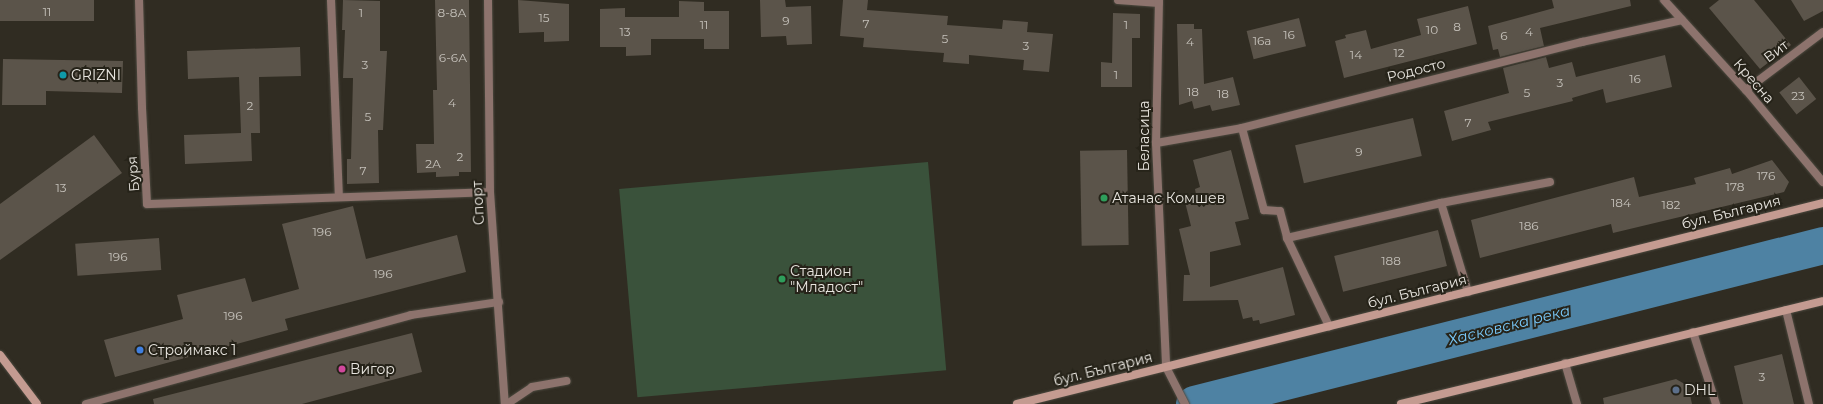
<!DOCTYPE html>
<html>
<head>
<meta charset="utf-8">
<style>
  body { margin:0 }
  #map { position:relative; width:1823px; height:404px; overflow:hidden; background:#302c22; font-family:Montserrat,sans-serif }
  div>[style] { position:absolute }
  [style*='--x'] { left:calc(var(--x)*1px); top:calc(var(--y)*1px); width:calc(var(--w)*1px); rotate:calc(var(--a)*1deg) }
  .green>* { inset:0; background:#3a523b; transform-origin:0 0 }
  .river>* { height:37px; margin:-18.5px; padding:0 18.5px; transform-origin:18.5px; border-radius:18.5px; background:#4e82a3 }
  .building>* { inset:0; background:#5b544a; transform-origin:0 0 }
  .roads { filter:drop-shadow(0 0 1px #4d4a40) drop-shadow(0 0 1px #4d4a40) }
  .lane>* { height:8px; margin:-4px; padding:0 4px; transform-origin:4px; border-radius:4px; background:#8d736d }
  .street>* { height:8px; margin:-4px; padding:0 4px; transform-origin:4px; border-radius:4px; background:#8d736d }
  .secondary>* { height:8px; margin:-4px; padding:0 4px; transform-origin:4px; border-radius:4px; background:#c49b91 }
  .dots>* { width:11px; height:11px; translate:-50% -50%; box-sizing:border-box; border:2px solid #262319; border-radius:50% }
  span { translate:-50% -50%; white-space:nowrap; text-align:center; line-height:1.15; -webkit-text-stroke:4px #262319; paint-order:stroke }
  .number-label { font-size:12px; color:#c5c1ba }
  .number-label span { -webkit-text-stroke-width:0 }
  .street-label { font-size:14px; color:#e8e5df }
  .poi-label { font-size:14px; color:#e8e5df }
  .left { translate:0 -50%; text-align:left }
  .water-label { font-size:15px; color:#79c9fa; font-style:italic }
</style>
</head>
<body>
<div id="map">
  <div class="green">
    <i style="left:928px;top:162px;width:209px;height:310px;rotate:85deg"></i>
  </div>
  <div class="river">
    <i style="--x:1194;--y:404;--w:649;--a:-14.19"></i>
  </div>
  <div class="building">
    <i style="left:0;top:0;width:94px;height:21px"></i>
    <i style="clip-path:polygon(343px 0,380px 1px,380px 51px,387px 51px,383px 130px,378px 130px,379px 183px,347px 184px,347px 159px,351px 159px,353px 78px,343px 78px,345px 30px,342px 30px)"></i>
    <i style="clip-path:polygon(435px 0,469px 0,471px 172px,459px 172px,459px 176px,436px 177px,436px 172px,417px 173px,416px 144px,434px 144px,433px 90px,437px 90px)"></i>
    <i style="clip-path:polygon(518px 0,569px 4px,569px 41px,544px 42px,544px 32px,519px 33px)"></i>
    <i style="clip-path:polygon(760px 0,785px 0,786px 7px,811px 6px,812px 44px,787px 45px,786px 36px,761px 37px)"></i>
    <i style="clip-path:polygon(843px 0,868px 0,867px 10px,948px 16px,947px 25px,1002px 29px,1003px 20px,1028px 22px,1027px 32px,1053px 34px,1049px 72px,1023px 70px,1024px 60px,969px 55px,969px 64px,943px 62px,944px 53px,863px 47px,864px 38px,840px 36px)"></i>
    <i style="clip-path:polygon(1552px 0,1630px 0,1631px 6px,1540px 28px,1544px 46px,1500px 57px,1498px 49px,1493px 50px,1488px 26px,1554px 8px)"></i>
    <i style="clip-path:polygon(1719px 0,1754px 0,1791px 45px,1760px 69px,1709px 8px)"></i>
    <i style="clip-path:polygon(1791px 0,1823px 0,1823px 11px,1804px 21px)"></i>
    <i style="clip-path:polygon(679px 1px,704px 2px,704px 11px,729px 11px,729px 49px,704px 49px,704px 39px,651px 39px,651px 55px,626px 56px,626px 47px,600px 47px,600px 9px,625px 8px,625px 17px,679px 17px)"></i>
    <i style="clip-path:polygon(1468px 6px,1477px 44px,1344px 78px,1335px 41px,1346px 38px,1345px 35px,1366px 30px,1371px 49px,1421px 35px,1417px 19px)"></i>
    <i style="clip-path:polygon(1113px 13px,1140px 14px,1140px 38px,1132px 38px,1132px 87px,1101px 87px,1101px 62px,1112px 63px)"></i>
    <i style="left:1299px;top:18px;width:29px;height:54px;rotate:76deg"></i>
    <i style="clip-path:polygon(1177px 24px,1194px 24px,1194px 29px,1202px 29px,1204px 84px,1233px 77px,1240px 105px,1212px 111px,1210px 105px,1194px 109px,1192px 101px,1179px 105px)"></i>
    <i style="clip-path:polygon(300px 47px,301px 76px,259px 77px,260px 133px,251px 133px,252px 161px,185px 164px,184px 135px,241px 133px,239px 77px,188px 79px,187px 51px)"></i>
    <i style="clip-path:polygon(1665px 55px,1672px 87px,1606px 103px,1603px 89px,1572px 98px,1573px 101px,1488px 122px,1491px 130px,1452px 141px,1444px 111px,1509px 93px,1503px 68px,1546px 57px,1549px 68px,1572px 62px,1576px 77px)"></i>
    <i style="clip-path:polygon(3px 59px,123px 61px,122px 93px,46px 91px,46px 105px,2px 105px)"></i>
    <i style="left:1799px;top:77px;width:28px;height:25px;rotate:52deg"></i>
    <i style="left:1413px;top:118px;width:39px;height:121px;rotate:77deg"></i>
    <i style="clip-path:polygon(94px 135px,122px 173px,0 260px,0 204px)"></i>
    <i style="left:1127px;top:150px;width:95px;height:47px;rotate:89deg"></i>
    <i style="clip-path:polygon(1231px 150px,1249px 219px,1235px 222px,1241px 245px,1210px 252px,1210px 287px,1283px 267px,1295px 315px,1260px 324px,1259px 320px,1253px 321px,1252px 317px,1243px 319px,1238px 300px,1183px 301px,1184px 275px,1190px 275px,1179px 229px,1191px 226px,1185px 202px,1197px 200px,1195px 189px,1200px 187px,1193px 160px)"></i>
    <i style="clip-path:polygon(1772px 160px,1789px 182px,1784px 192px,1613px 233px,1611px 224px,1480px 258px,1471px 220px,1634px 177px,1639px 197px,1696px 184px,1694px 178px,1730px 168px,1732px 174px)"></i>
    <i style="clip-path:polygon(353px 206px,366px 259px,457px 235px,466px 272px,285px 319px,288px 330px,115px 377px,104px 340px,183px 319px,177px 295px,245px 278px,252px 302px,299px 289px,282px 224px)"></i>
    <i style="left:1438px;top:230px;width:37px;height:107px;rotate:76deg"></i>
    <i style="left:159px;top:238px;width:32px;height:84px;rotate:86deg"></i>
    <i style="clip-path:polygon(412px 333px,422px 372px,302px 404px,154px 404px,153px 399px)"></i>
    <i style="clip-path:polygon(1782px 354px,1794px 404px,1743px 404px,1734px 366px)"></i>
    <i style="clip-path:polygon(1676px 379px,1688px 386px,1692px 404px,1604px 404px,1603px 398px)"></i>
  </div>
  <div class="roads">
    <div class="lane">
      <i style="--x:1242;--y:128;--w:85;--a:75"></i>
      <i style="--x:1264;--y:210;--w:16;--a:4"></i>
      <i style="--x:1280;--y:211;--w:28;--a:75"></i>
      <i style="--x:1287;--y:238;--w:158;--a:-12.8"></i>
      <i style="--x:1441;--y:203;--w:111;--a:-10.9"></i>
      <i style="--x:1441;--y:203;--w:93;--a:73.1"></i>
      <i style="--x:1287;--y:238;--w:98;--a:64.5"></i>
      <i style="--x:1693;--y:332;--w:76;--a:72.3"></i>
      <i style="--x:86;--y:404;--w:337;--a:-15.3"></i>
      <i style="--x:411;--y:315;--w:89;--a:-8.4"></i>
      <i style="--x:507;--y:404;--w:30;--a:-34"></i>
      <i style="--x:532;--y:387;--w:35;--a:-10"></i>
    </div>
    <div class="street">
      <i style="--x:139;--y:0;--w:108;--a:88.4"></i>
      <i style="--x:142;--y:108;--w:96;--a:87"></i>
      <i style="--x:147;--y:204;--w:343;--a:-2"></i>
      <i style="--x:331;--y:0;--w:197;--a:87.7"></i>
      <i style="--x:488;--y:0;--w:192;--a:89.4"></i>
      <i style="--x:490;--y:192;--w:213;--a:86"></i>
      <i style="--x:1118;--y:0;--w:41;--a:4.2"></i>
      <i style="--x:1159;--y:0;--w:143;--a:91.2"></i>
      <i style="--x:1156;--y:143;--w:224;--a:87.4"></i>
      <i style="--x:1166;--y:367;--w:42;--a:62.8"></i>
      <i style="--x:1664;--y:0;--w:122;--a:47.7"></i>
      <i style="--x:1746;--y:90;--w:120;--a:50.1"></i>
      <i style="--x:1746;--y:90;--w:96;--a:-37"></i>
      <i style="--x:1156;--y:143;--w:87;--a:-9.9"></i>
      <i style="--x:1242;--y:128;--w:351;--a:-14.2"></i>
      <i style="--x:1582;--y:42;--w:102;--a:-12.4"></i>
      <i style="--x:1786;--y:310;--w:97;--a:76.3"></i>
      <i style="--x:1565;--y:363;--w:43;--a:73.7"></i>
    </div>
    <div class="secondary">
      <i style="--x:0;--y:355;--w:61;--a:52.9"></i>
      <i style="--x:1017;--y:404;--w:831;--a:-14"></i>
      <i style="--x:1401;--y:404;--w:434;--a:-13.7"></i>
    </div>
  </div>
  <div class="dots">
    <i style="left:63px;top:75px;background:#0f9aa8"></i>
    <i style="left:1104px;top:198px;background:#2e9e5b"></i>
    <i style="left:782px;top:279px;background:#2e9e5b"></i>
    <i style="left:140px;top:350px;background:#3f7fe0"></i>
    <i style="left:342px;top:369px;background:#d1479c"></i>
    <i style="left:1676px;top:390px;background:#5c6f8a"></i>
  </div>
  <div class="number-label">
    <span style="left:47px;top:12px">11</span>
    <span style="left:361px;top:13px">1</span>
    <span style="left:452px;top:13px">8-8А</span>
    <span style="left:544px;top:18px">15</span>
    <span style="left:786px;top:21px">9</span>
    <span style="left:866px;top:24px">7</span>
    <span style="left:704px;top:25px">11</span>
    <span style="left:1126px;top:25px">1</span>
    <span style="left:1457px;top:27px">8</span>
    <span style="left:1432px;top:30px">10</span>
    <span style="left:625px;top:32px">13</span>
    <span style="left:1529px;top:32px">4</span>
    <span style="left:1289px;top:35px">16</span>
    <span style="left:1504px;top:36px">6</span>
    <span style="left:945px;top:39px">5</span>
    <span style="left:1262px;top:41px">16а</span>
    <span style="left:1190px;top:42px">4</span>
    <span style="left:1026px;top:46px">3</span>
    <span style="left:1399px;top:53px">12</span>
    <span style="left:1356px;top:55px">14</span>
    <span style="left:453px;top:58px">6-6А</span>
    <span style="left:365px;top:65px">3</span>
    <span style="left:1116px;top:75px">1</span>
    <span style="left:1635px;top:79px">16</span>
    <span style="left:1560px;top:83px">3</span>
    <span style="left:1193px;top:92px">18</span>
    <span style="left:1527px;top:93px">5</span>
    <span style="left:1223px;top:94px">18</span>
    <span style="left:1798px;top:96px">23</span>
    <span style="left:452px;top:103px">4</span>
    <span style="left:250px;top:106px">2</span>
    <span style="left:368px;top:117px">5</span>
    <span style="left:1468px;top:123px">7</span>
    <span style="left:1359px;top:152px">9</span>
    <span style="left:460px;top:157px">2</span>
    <span style="left:433px;top:164px">2А</span>
    <span style="left:363px;top:171px">7</span>
    <span style="left:1766px;top:176px">176</span>
    <span style="left:1735px;top:187px">178</span>
    <span style="left:61px;top:188px">13</span>
    <span style="left:1621px;top:203px">184</span>
    <span style="left:1671px;top:205px">182</span>
    <span style="left:1529px;top:226px">186</span>
    <span style="left:322px;top:232px">196</span>
    <span style="left:118px;top:257px">196</span>
    <span style="left:1391px;top:261px">188</span>
    <span style="left:383px;top:274px">196</span>
    <span style="left:233px;top:316px">196</span>
    <span style="left:1762px;top:377px">3</span>
  </div>
  <div class="street-label">
    <span style="left:1776px;top:51px;rotate:-37deg">Вит</span>
    <span style="left:1416px;top:70px;rotate:-14deg">Родосто</span>
    <span style="left:1754px;top:81px;rotate:49deg">Кресна</span>
    <span style="left:1144px;top:136px;rotate:-90deg">Беласица</span>
    <span style="left:133px;top:174px;rotate:-94deg">Буря</span>
    <span style="left:478px;top:203px;rotate:-93deg">Спорт</span>
    <span style="left:1731px;top:212px;rotate:-14deg">бул. България</span>
    <span style="left:1417px;top:291px;rotate:-14deg">бул. България</span>
    <span style="left:1103px;top:369px;rotate:-14deg">бул. България</span>
  </div>
  <div class="poi-label">
    <span class="left" style="left:71px;top:75px">GRIZNI</span>
    <span class="left" style="left:1112px;top:198px">Атанас Комшев</span>
    <span class="left" style="left:790px;top:279px">Стадион<br>"Младост"</span>
    <span class="left" style="left:148px;top:350px">Строймакс 1</span>
    <span class="left" style="left:350px;top:369px">Вигор</span>
    <span class="left" style="left:1684px;top:390px">DHL</span>
  </div>
  <div class="water-label">
    <span style="left:1509px;top:325px;rotate:-14deg">Хасковска река</span>
  </div>
</div>
</body>
</html>
